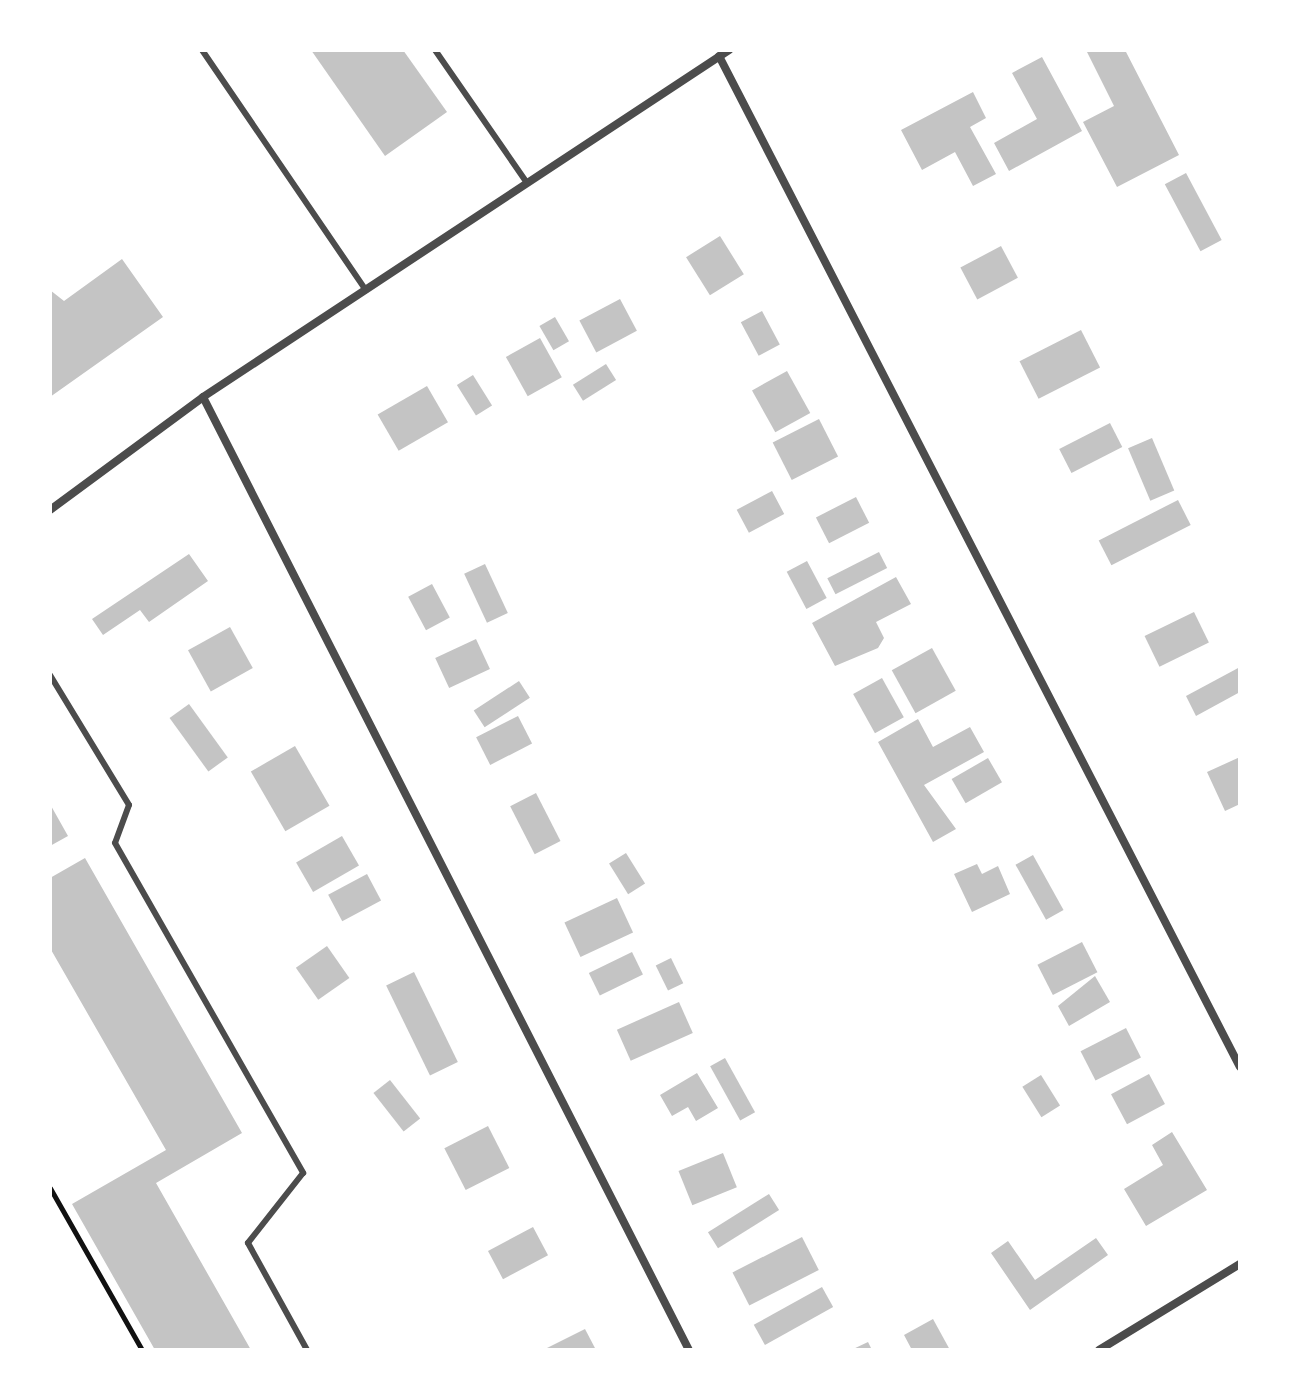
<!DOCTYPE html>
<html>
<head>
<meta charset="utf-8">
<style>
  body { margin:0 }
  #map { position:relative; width:1290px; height:1400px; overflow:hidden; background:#fff; font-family:"Alegreya Sans",sans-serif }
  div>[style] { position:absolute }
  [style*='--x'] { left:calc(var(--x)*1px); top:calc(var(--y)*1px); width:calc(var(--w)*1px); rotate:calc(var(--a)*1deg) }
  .building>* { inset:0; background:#c4c4c4; transform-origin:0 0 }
  .path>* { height:5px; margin:-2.5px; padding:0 2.5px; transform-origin:2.5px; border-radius:2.5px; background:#111 }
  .service>* { height:6px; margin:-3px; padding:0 3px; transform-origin:3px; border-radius:3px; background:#4c4c4c }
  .minor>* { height:8px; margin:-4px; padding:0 4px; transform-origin:4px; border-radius:4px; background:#4c4c4c }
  span { translate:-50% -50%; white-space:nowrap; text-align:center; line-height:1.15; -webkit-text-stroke:7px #fff; paint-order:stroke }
  .frame { position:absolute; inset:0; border:52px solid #fff; pointer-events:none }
</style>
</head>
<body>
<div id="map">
  <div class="building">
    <i style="clip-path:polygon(311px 50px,403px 50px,447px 112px,385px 156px)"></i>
    <i style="clip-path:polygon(1086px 50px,1125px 50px,1179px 155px,1117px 187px,1083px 122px,1114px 106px)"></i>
    <i style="clip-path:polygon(1042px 57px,1082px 131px,1009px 171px,994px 143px,1037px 119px,1012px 73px)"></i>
    <i style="clip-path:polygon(973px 92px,986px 118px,970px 127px,996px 174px,973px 186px,955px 152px,922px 170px,901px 130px)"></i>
    <i style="left:1186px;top:173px;width:76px;height:24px;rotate:62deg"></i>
    <i style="left:720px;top:236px;width:45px;height:40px;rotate:58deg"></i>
    <i style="left:1001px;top:246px;width:36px;height:46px;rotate:62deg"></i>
    <i style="clip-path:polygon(122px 259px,163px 317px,50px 397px,50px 290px,64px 301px)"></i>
    <i style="left:620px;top:299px;width:36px;height:46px;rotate:62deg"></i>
    <i style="left:762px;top:311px;width:38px;height:24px;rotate:62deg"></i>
    <i style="left:555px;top:317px;width:28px;height:18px;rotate:60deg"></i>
    <i style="left:1081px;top:330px;width:42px;height:69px;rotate:63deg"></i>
    <i style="left:540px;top:338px;width:45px;height:39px;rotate:61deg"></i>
    <i style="left:606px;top:364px;width:19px;height:39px;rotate:58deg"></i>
    <i style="left:787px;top:371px;width:48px;height:40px;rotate:61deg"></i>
    <i style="left:473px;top:375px;width:36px;height:19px;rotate:58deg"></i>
    <i style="left:427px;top:386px;width:42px;height:57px;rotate:60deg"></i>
    <i style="left:819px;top:419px;width:42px;height:52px;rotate:63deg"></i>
    <i style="left:1110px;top:423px;width:27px;height:57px;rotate:63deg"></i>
    <i style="left:1152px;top:438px;width:57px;height:26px;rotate:67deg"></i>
    <i style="left:772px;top:491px;width:26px;height:40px;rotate:62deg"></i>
    <i style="left:856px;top:497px;width:29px;height:45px;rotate:63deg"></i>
    <i style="left:1178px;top:500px;width:28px;height:89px;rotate:63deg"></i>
    <i style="left:879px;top:552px;width:18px;height:58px;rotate:63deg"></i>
    <i style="clip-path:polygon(189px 554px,208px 581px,149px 622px,140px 610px,103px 635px,92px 619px)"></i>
    <i style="left:807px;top:561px;width:42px;height:23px;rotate:62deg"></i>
    <i style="left:485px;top:564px;width:54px;height:23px;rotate:65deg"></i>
    <i style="clip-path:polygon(896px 577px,911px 604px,876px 622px,884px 638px,878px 648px,835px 666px,812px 623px)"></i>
    <i style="left:432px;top:584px;width:38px;height:27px;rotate:62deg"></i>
    <i style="left:1194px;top:612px;width:34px;height:55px;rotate:64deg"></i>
    <i style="left:230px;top:627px;width:47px;height:48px;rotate:61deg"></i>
    <i style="left:476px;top:639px;width:33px;height:45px;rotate:65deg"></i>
    <i style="left:932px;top:648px;width:49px;height:46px;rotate:61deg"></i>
    <i style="clip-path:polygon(1240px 667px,1240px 692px,1196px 716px,1186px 696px)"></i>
    <i style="left:882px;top:678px;width:45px;height:33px;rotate:61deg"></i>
    <i style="left:519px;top:681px;width:20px;height:54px;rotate:57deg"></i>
    <i style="left:189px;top:704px;width:66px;height:24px;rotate:54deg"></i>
    <i style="left:518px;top:716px;width:31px;height:47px;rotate:63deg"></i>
    <i style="clip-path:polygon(918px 719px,933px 747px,970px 727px,984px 752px,924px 785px,956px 829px,933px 842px,878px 742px)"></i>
    <i style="left:295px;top:746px;width:69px;height:51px;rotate:60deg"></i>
    <i style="clip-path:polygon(1240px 757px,1240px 804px,1225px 811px,1207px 772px)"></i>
    <i style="left:988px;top:758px;width:28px;height:42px;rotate:60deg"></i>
    <i style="left:536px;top:793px;width:54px;height:29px;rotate:63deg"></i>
    <i style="clip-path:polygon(50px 804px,68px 836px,50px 846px)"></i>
    <i style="left:342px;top:836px;width:34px;height:53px;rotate:60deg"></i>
    <i style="left:626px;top:853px;width:36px;height:20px;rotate:58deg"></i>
    <i style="left:1033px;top:855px;width:63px;height:20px;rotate:61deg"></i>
    <i style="clip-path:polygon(85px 858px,242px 1133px,156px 1183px,251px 1350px,155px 1350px,72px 1204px,166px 1150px,50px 948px,50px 878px)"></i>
    <i style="clip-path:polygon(977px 864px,982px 874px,998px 866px,1010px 894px,972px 912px,954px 874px)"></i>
    <i style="left:367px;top:874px;width:30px;height:44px;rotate:62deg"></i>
    <i style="left:617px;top:898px;width:38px;height:58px;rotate:65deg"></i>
    <i style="left:1082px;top:942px;width:34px;height:50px;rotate:63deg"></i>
    <i style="left:327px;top:946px;width:39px;height:38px;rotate:55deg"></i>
    <i style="left:632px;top:952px;width:25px;height:48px;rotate:64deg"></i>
    <i style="left:671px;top:958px;width:28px;height:17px;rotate:64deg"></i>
    <i style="left:414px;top:972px;width:100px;height:31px;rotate:64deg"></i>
    <i style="clip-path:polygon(1095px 976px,1110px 1002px,1069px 1026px,1058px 1006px)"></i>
    <i style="left:679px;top:1002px;width:34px;height:68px;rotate:66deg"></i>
    <i style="left:1126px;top:1028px;width:33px;height:51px;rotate:63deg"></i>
    <i style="left:725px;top:1058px;width:62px;height:17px;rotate:61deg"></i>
    <i style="clip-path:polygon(697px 1073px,718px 1108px,696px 1121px,688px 1107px,672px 1116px,660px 1095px)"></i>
    <i style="left:1149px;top:1074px;width:34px;height:43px;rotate:62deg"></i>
    <i style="left:1041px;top:1075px;width:36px;height:22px;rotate:58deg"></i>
    <i style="left:390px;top:1080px;width:49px;height:21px;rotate:52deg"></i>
    <i style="left:488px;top:1126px;width:47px;height:49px;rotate:63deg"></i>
    <i style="clip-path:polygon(1172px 1132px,1207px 1190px,1146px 1226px,1124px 1189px,1163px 1165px,1152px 1145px)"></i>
    <i style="left:723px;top:1153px;width:37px;height:48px;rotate:68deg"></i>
    <i style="left:769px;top:1194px;width:19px;height:72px;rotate:58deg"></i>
    <i style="left:533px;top:1227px;width:32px;height:51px;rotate:62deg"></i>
    <i style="left:802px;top:1237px;width:37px;height:78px;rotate:63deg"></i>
    <i style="clip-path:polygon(1096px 1238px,1108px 1255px,1030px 1310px,991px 1253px,1008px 1241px,1035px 1280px)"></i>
    <i style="left:822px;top:1287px;width:23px;height:78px;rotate:61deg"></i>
    <i style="clip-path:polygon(933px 1319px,950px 1350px,912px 1350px,904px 1335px)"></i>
    <i style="clip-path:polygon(585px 1329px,596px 1350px,543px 1350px)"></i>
    <i style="clip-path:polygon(868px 1342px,872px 1350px,851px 1350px)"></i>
  </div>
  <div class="path">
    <i style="--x:50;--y:1188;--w:186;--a:60.4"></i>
  </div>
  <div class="service">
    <i style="--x:202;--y:50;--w:291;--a:55.7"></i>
    <i style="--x:435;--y:50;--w:162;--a:55.3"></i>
    <i style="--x:50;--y:675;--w:152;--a:58.7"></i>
    <i style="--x:129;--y:805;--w:40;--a:110.2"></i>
    <i style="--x:115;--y:843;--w:380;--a:60.3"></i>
    <i style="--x:303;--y:1173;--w:89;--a:128.2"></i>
    <i style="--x:248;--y:1243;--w:122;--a:61.1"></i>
  </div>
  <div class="minor">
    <i style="--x:719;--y:56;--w:1137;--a:62.74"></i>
    <i style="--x:203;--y:397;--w:1070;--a:62.98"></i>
    <i style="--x:50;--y:510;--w:190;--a:-36.4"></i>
    <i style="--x:203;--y:397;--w:630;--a:-33.41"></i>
    <i style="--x:1099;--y:1350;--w:165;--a:-31.4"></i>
  </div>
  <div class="frame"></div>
</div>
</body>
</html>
